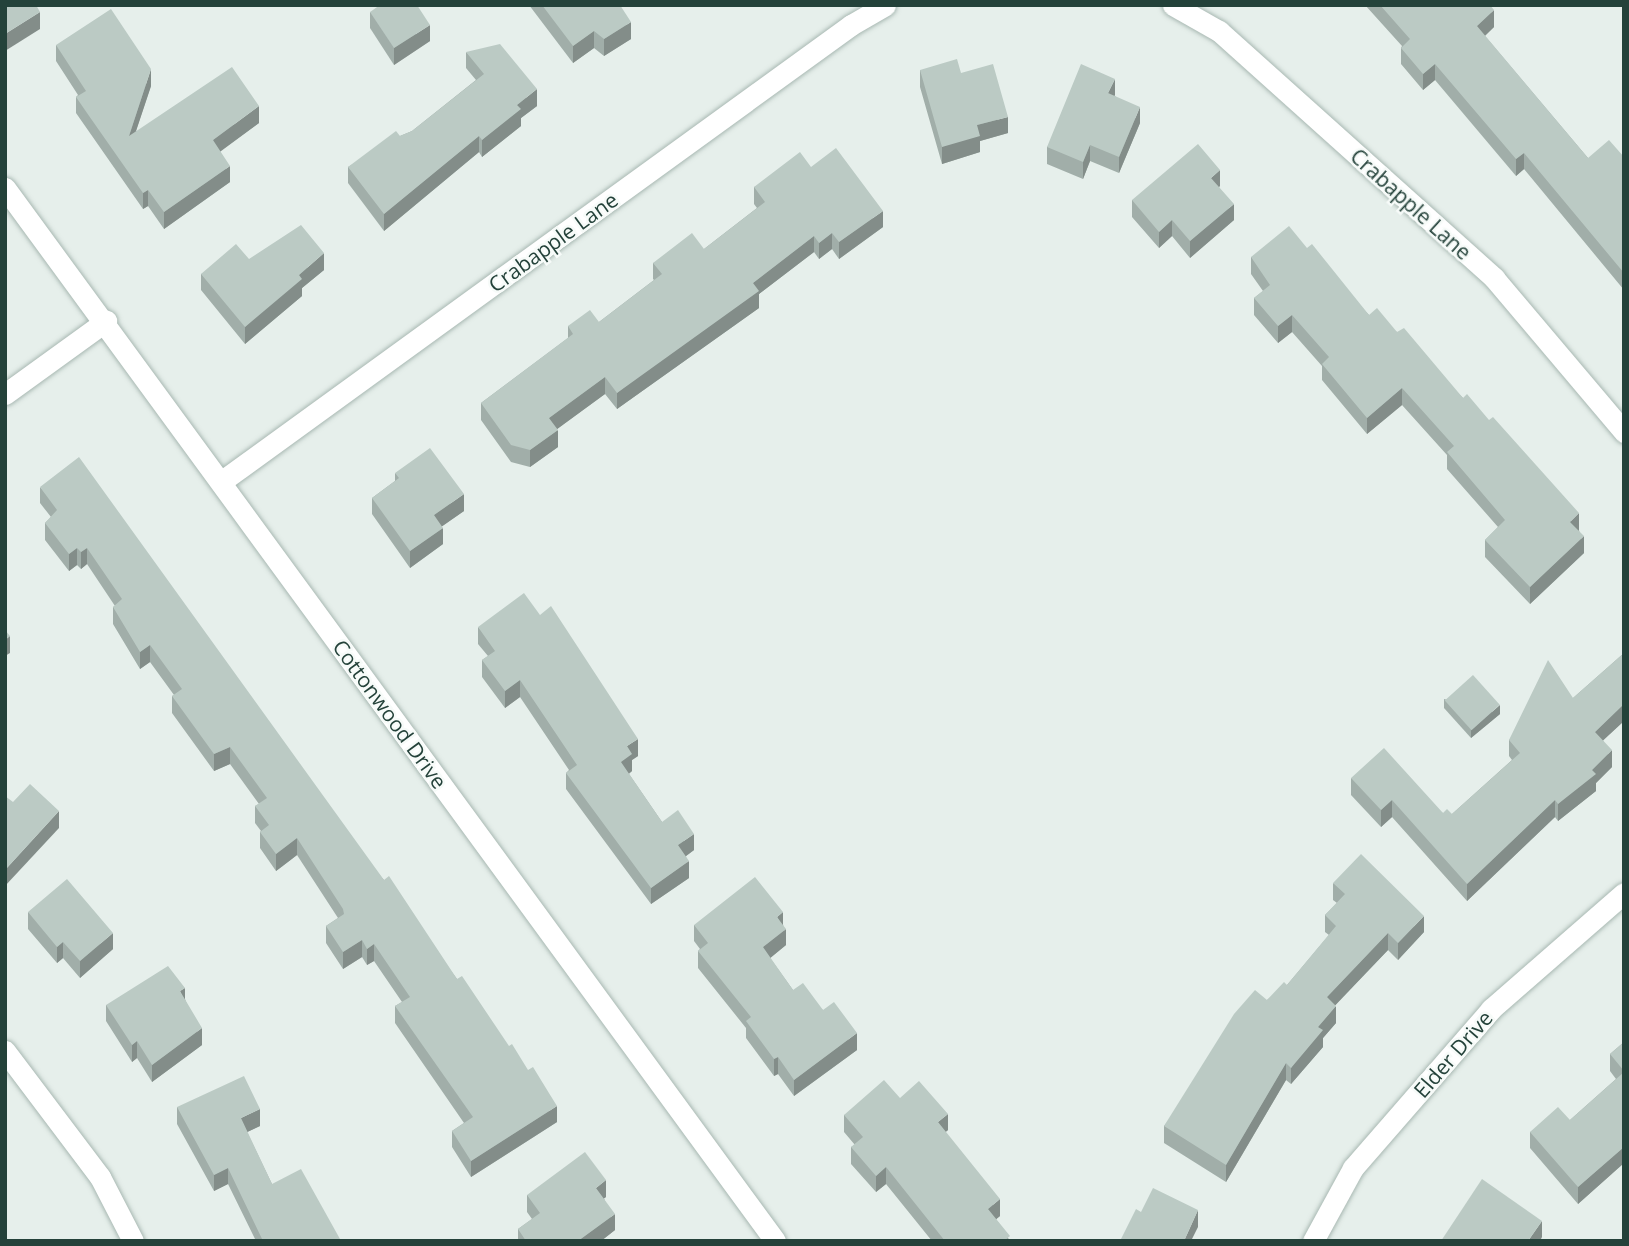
<!DOCTYPE html>
<html>
<head>
<meta charset="utf-8">
<style>
  body { margin:0 }
  #map { position:relative; width:1629px; height:1246px; overflow:hidden; background:#e6efeb; font-family:"Open Sans",sans-serif }
  div>[style] { position:absolute }
  [style*='--x'] { left:calc(var(--x)*1px); top:calc(var(--y)*1px); width:calc(var(--w)*1px); rotate:calc(var(--a)*1deg) }
  .roads { filter:drop-shadow(0 0 2px #a8b8b2) drop-shadow(0 0 2px #a8b8b2) }
  .minor>* { height:21px; margin:-10.5px; padding:0 10.5px; transform-origin:10.5px; border-radius:10.5px; background:#fff }
  .wall>* { inset:0; background:#a1aea9 }
  .shaded-wall>* { inset:0; background:#838d89 }
  .building>* { inset:0; background:#bbcac4; transform-origin:0 0 }
  span { translate:-50% -50%; white-space:nowrap; text-align:center; line-height:1.15; -webkit-text-stroke:5px #f7fbf9; paint-order:stroke }
  .street-label { font-size:21px; color:#24423a }
  .frame { position:absolute; inset:0; border:7px solid #24423a; pointer-events:none }
</style>
</head>
<body>
<div id="map">
  <div class="roads">
    <div class="minor">
      <i style="--x:1173;--y:5;--w:53;--a:29.5"></i>
      <i style="--x:1219;--y:31;--w:370;--a:41.9"></i>
      <i style="--x:1494;--y:278;--w:202;--a:49.8"></i>
      <i style="--x:5;--y:188;--w:1304;--a:53.82"></i>
      <i style="--x:5;--y:394;--w:125;--a:-35.9"></i>
      <i style="--x:222;--y:481;--w:777;--a:-35.94"></i>
      <i style="--x:851;--y:25;--w:39;--a:-30"></i>
      <i style="--x:5;--y:1051;--w:158;--a:53"></i>
      <i style="--x:100;--y:1177;--w:72;--a:62.7"></i>
      <i style="--x:1313;--y:1241;--w:83;--a:-61.3"></i>
      <i style="--x:1353;--y:1168;--w:211;--a:-49"></i>
      <i style="--x:1491;--y:1009;--w:176;--a:-41.1"></i>
    </div>
  </div>
  <div class="wall">
    <i style="clip-path:polygon(529px 5px,620px 5px,631px 39px,604px 56px,594px 48px,573px 63px)"></i>
    <i style="clip-path:polygon(1365px 5px,1490px 5px,1494px 27px,1485px 36px,1588px 158px,1624px 157px,1624px 290px,1524px 169px,1516px 176px,1435px 80px,1423px 90px,1401px 64px,1401px 48px,1402px 46px)"></i>
    <i style="clip-path:polygon(370px 12px,430px 41px,394px 65px,370px 28px)"></i>
    <i style="clip-path:polygon(56px 45px,151px 86px,136px 131px,259px 123px,220px 151px,230px 182px,164px 229px,148px 206px,143px 209px,76px 113px,76px 97px,78px 95px,56px 61px)"></i>
    <i style="clip-path:polygon(466px 52px,537px 106px,521px 118px,521px 126px,482px 157px,479px 152px,384px 231px,348px 183px,348px 167px,400px 136px,412px 131px,476px 80px,466px 68px)"></i>
    <i style="clip-path:polygon(920px 70px,961px 73px,1008px 133px,980px 141px,980px 152px,942px 164px,920px 87px)"></i>
    <i style="clip-path:polygon(1115px 96px,1140px 123px,1119px 173px,1090px 161px,1083px 179px,1047px 164px,1047px 147px)"></i>
    <i style="clip-path:polygon(811px 167px,883px 227px,839px 259px,832px 249px,819px 259px,814px 252px,759px 294px,759px 308px,617px 409px,605px 394px,557px 429px,558px 447px,530px 467px,511px 462px,481px 420px,481px 403px,568px 338px,568px 326px,599px 322px,654px 280px,653px 279px,653px 263px,704px 249px,757px 208px,754px 204px,754px 187px)"></i>
    <i style="clip-path:polygon(1220px 186px,1219px 187px,1234px 220px,1190px 258px,1172px 236px,1159px 248px,1132px 217px,1132px 200px)"></i>
    <i style="clip-path:polygon(1307px 248px,1369px 315px,1397px 332px,1463px 398px,1579px 530px,1584px 553px,1530px 604px,1485px 557px,1485px 540px,1498px 527px,1447px 469px,1447px 455px,1402px 405px,1367px 434px,1322px 380px,1322px 366px,1292px 332px,1278px 343px,1254px 315px,1254px 298px,1263px 291px,1251px 274px,1251px 257px)"></i>
    <i style="clip-path:polygon(249px 259px,324px 270px,302px 288px,302px 296px,245px 344px,201px 290px,201px 274px)"></i>
    <i style="clip-path:polygon(395px 473px,464px 511px,442px 526px,443px 544px,410px 568px,372px 514px,372px 498px,395px 481px)"></i>
    <i style="clip-path:polygon(40px 487px,384px 880px,457px 979px,557px 1122px,471px 1177px,452px 1147px,452px 1131px,464px 1123px,395px 1023px,395px 1006px,402px 1002px,374px 961px,367px 965px,362px 957px,343px 969px,326px 943px,326px 926px,338px 918px,297px 855px,276px 871px,260px 848px,260px 832px,261px 831px,255px 823px,255px 806px,259px 804px,230px 764px,214px 771px,172px 713px,172px 696px,174px 695px,150px 662px,140px 669px,113px 624px,113px 607px,115px 606px,87px 564px,81px 569px,77px 565px,69px 571px,45px 540px,45px 523px,51px 517px,40px 503px)"></i>
    <i style="clip-path:polygon(478px 627px,638px 756px,632px 760px,632px 771px,629px 774px,662px 822px,694px 850px,686px 856px,689px 878px,651px 904px,566px 789px,566px 773px,569px 770px,520px 697px,505px 708px,482px 677px,482px 660px,488px 656px,478px 644px)"></i>
    <i style="clip-path:polygon(1624px 653px,1624px 721px,1603px 740px,1612px 767px,1596px 783px,1596px 791px,1558px 821px,1555px 817px,1467px 901px,1392px 817px,1381px 827px,1351px 795px,1351px 778px,1443px 813px,1452px 814px,1512px 760px,1509px 756px,1509px 740px,1573px 698px)"></i>
    <i style="clip-path:polygon(1444px 699px,1500px 714px,1471px 738px,1444px 708px)"></i>
    <i style="clip-path:polygon(1333px 883px,1424px 932px,1398px 960px,1388px 950px,1335px 1005px,1336px 1023px,1323px 1038px,1323px 1047px,1291px 1084px,1286px 1080px,1226px 1182px,1164px 1143px,1164px 1126px,1267px 1000px,1287px 985px,1329px 935px,1325px 932px,1325px 915px,1337px 903px,1333px 900px)"></i>
    <i style="clip-path:polygon(28px 912px,113px 949px,80px 978px,63px 958px,57px 963px,28px 929px)"></i>
    <i style="clip-path:polygon(783px 924px,786px 945px,770px 958px,793px 990px,823px 1010px,857px 1050px,794px 1096px,778px 1074px,774px 1076px,746px 1038px,746px 1028px,698px 968px,698px 951px,700px 949px,694px 941px,694px 925px)"></i>
    <i style="clip-path:polygon(185px 999px,202px 1045px,152px 1082px,137px 1058px,132px 1062px,106px 1021px,106px 1005px)"></i>
    <i style="clip-path:polygon(1624px 1042px,1624px 1163px,1578px 1204px,1530px 1148px,1530px 1132px,1570px 1120px,1616px 1079px,1610px 1071px,1610px 1054px)"></i>
    <i style="clip-path:polygon(900px 1098px,948px 1130px,945px 1132px,1000px 1216px,996px 1219px,1010px 1241px,932px 1241px,886px 1184px,876px 1192px,851px 1164px,851px 1147px,855px 1145px,844px 1132px,844px 1115px)"></i>
    <i style="clip-path:polygon(177px 1107px,260px 1126px,247px 1132px,272px 1184px,340px 1241px,256px 1241px,228px 1184px,214px 1191px,177px 1124px)"></i>
    <i style="clip-path:polygon(527px 1195px,606px 1197px,604px 1198px,615px 1230px,601px 1241px,518px 1241px,518px 1229px,532px 1219px,527px 1212px)"></i>
  </div>
  <div class="shaded-wall">
    <i style="clip-path:polygon(1494px 10px,1494px 27px,1477px 43px,1477px 26px)"></i>
    <i style="clip-path:polygon(40px 12px,40px 29px,5px 51px,5px 34px)"></i>
    <i style="clip-path:polygon(631px 22px,631px 39px,604px 56px,604px 39px)"></i>
    <i style="clip-path:polygon(430px 25px,430px 41px,394px 65px,394px 48px)"></i>
    <i style="clip-path:polygon(594px 31px,594px 48px,573px 63px,573px 46px)"></i>
    <i style="clip-path:polygon(1435px 64px,1435px 80px,1423px 90px,1423px 74px)"></i>
    <i style="clip-path:polygon(151px 69px,151px 86px,129px 152px,129px 136px)"></i>
    <i style="clip-path:polygon(1115px 79px,1115px 95px,1108px 110px,1108px 93px)"></i>
    <i style="clip-path:polygon(537px 89px,537px 106px,521px 118px,521px 126px,482px 157px,482px 140px,517px 105px)"></i>
    <i style="clip-path:polygon(259px 106px,259px 123px,213px 157px,213px 140px)"></i>
    <i style="clip-path:polygon(1140px 107px,1140px 123px,1119px 173px,1119px 157px)"></i>
    <i style="clip-path:polygon(1008px 117px,1008px 133px,980px 141px,980px 152px,942px 164px,942px 147px,977px 125px)"></i>
    <i style="clip-path:polygon(479px 136px,479px 152px,384px 231px,384px 214px)"></i>
    <i style="clip-path:polygon(1090px 145px,1090px 161px,1083px 179px,1083px 162px)"></i>
    <i style="clip-path:polygon(1524px 153px,1524px 169px,1516px 176px,1516px 159px)"></i>
    <i style="clip-path:polygon(230px 166px,230px 182px,164px 229px,164px 212px)"></i>
    <i style="clip-path:polygon(1220px 170px,1220px 186px,1211px 194px,1211px 178px)"></i>
    <i style="clip-path:polygon(148px 190px,148px 206px,143px 209px,143px 193px)"></i>
    <i style="clip-path:polygon(1234px 204px,1234px 220px,1190px 258px,1190px 241px)"></i>
    <i style="clip-path:polygon(883px 211px,883px 227px,839px 259px,839px 242px)"></i>
    <i style="clip-path:polygon(1172px 220px,1172px 236px,1159px 248px,1159px 232px)"></i>
    <i style="clip-path:polygon(832px 233px,832px 249px,819px 259px,819px 243px)"></i>
    <i style="clip-path:polygon(814px 236px,814px 252px,759px 294px,759px 308px,617px 409px,617px 393px,753px 283px)"></i>
    <i style="clip-path:polygon(324px 253px,324px 270px,302px 288px,302px 296px,245px 344px,245px 327px,299px 275px)"></i>
    <i style="clip-path:polygon(1292px 315px,1292px 332px,1278px 343px,1278px 326px)"></i>
    <i style="clip-path:polygon(605px 377px,605px 394px,549px 435px,549px 418px)"></i>
    <i style="clip-path:polygon(1402px 388px,1402px 405px,1367px 434px,1367px 418px)"></i>
    <i style="clip-path:polygon(558px 430px,558px 447px,530px 467px,530px 450px)"></i>
    <i style="clip-path:polygon(464px 494px,464px 511px,434px 532px,434px 515px)"></i>
    <i style="clip-path:polygon(1579px 513px,1579px 530px,1570px 539px,1570px 522px)"></i>
    <i style="clip-path:polygon(443px 528px,443px 544px,410px 568px,410px 551px)"></i>
    <i style="clip-path:polygon(1584px 536px,1584px 553px,1530px 604px,1530px 587px)"></i>
    <i style="clip-path:polygon(77px 548px,77px 565px,69px 571px,69px 554px)"></i>
    <i style="clip-path:polygon(87px 548px,87px 564px,81px 569px,81px 552px)"></i>
    <i style="clip-path:polygon(10px 636px,10px 653px,5px 656px,5px 640px)"></i>
    <i style="clip-path:polygon(150px 645px,150px 662px,140px 669px,140px 652px)"></i>
    <i style="clip-path:polygon(520px 680px,520px 697px,505px 708px,505px 691px)"></i>
    <i style="clip-path:polygon(1624px 704px,1624px 721px,1595px 748px,1595px 732px)"></i>
    <i style="clip-path:polygon(1500px 705px,1500px 714px,1471px 738px,1471px 730px)"></i>
    <i style="clip-path:polygon(638px 739px,638px 756px,632px 760px,632px 771px,621px 779px,621px 762px,627px 746px)"></i>
    <i style="clip-path:polygon(230px 747px,230px 764px,214px 771px,214px 754px)"></i>
    <i style="clip-path:polygon(1612px 750px,1612px 767px,1596px 783px,1596px 791px,1558px 821px,1558px 804px)"></i>
    <i style="clip-path:polygon(1392px 800px,1392px 817px,1381px 827px,1381px 810px)"></i>
    <i style="clip-path:polygon(1555px 800px,1555px 817px,1467px 901px,1467px 884px)"></i>
    <i style="clip-path:polygon(59px 811px,59px 828px,5px 886px,5px 870px)"></i>
    <i style="clip-path:polygon(694px 834px,694px 850px,678px 862px,678px 845px)"></i>
    <i style="clip-path:polygon(297px 838px,297px 855px,276px 871px,276px 854px)"></i>
    <i style="clip-path:polygon(689px 861px,689px 878px,651px 904px,651px 888px)"></i>
    <i style="clip-path:polygon(783px 912px,783px 928px,777px 917px)"></i>
    <i style="clip-path:polygon(1424px 916px,1424px 932px,1398px 960px,1398px 943px)"></i>
    <i style="clip-path:polygon(786px 929px,786px 945px,763px 964px,763px 947px)"></i>
    <i style="clip-path:polygon(113px 933px,113px 949px,80px 978px,80px 961px)"></i>
    <i style="clip-path:polygon(1388px 933px,1388px 950px,1327px 1014px,1327px 997px)"></i>
    <i style="clip-path:polygon(362px 940px,362px 957px,343px 969px,343px 952px)"></i>
    <i style="clip-path:polygon(63px 942px,63px 958px,57px 963px,57px 947px)"></i>
    <i style="clip-path:polygon(374px 944px,374px 961px,367px 965px,367px 949px)"></i>
    <i style="clip-path:polygon(185px 988px,185px 1004px,180px 991px)"></i>
    <i style="clip-path:polygon(1336px 1006px,1336px 1023px,1323px 1038px,1323px 1047px,1291px 1084px,1291px 1068px,1318px 1027px)"></i>
    <i style="clip-path:polygon(202px 1028px,202px 1045px,152px 1082px,152px 1065px)"></i>
    <i style="clip-path:polygon(857px 1033px,857px 1050px,794px 1096px,794px 1080px)"></i>
    <i style="clip-path:polygon(137px 1041px,137px 1058px,132px 1062px,132px 1045px)"></i>
    <i style="clip-path:polygon(778px 1057px,778px 1074px,774px 1076px,774px 1059px)"></i>
    <i style="clip-path:polygon(1286px 1063px,1286px 1080px,1226px 1182px,1226px 1165px)"></i>
    <i style="clip-path:polygon(557px 1106px,557px 1122px,471px 1177px,471px 1161px)"></i>
    <i style="clip-path:polygon(260px 1109px,260px 1126px,241px 1135px,241px 1118px)"></i>
    <i style="clip-path:polygon(948px 1114px,948px 1130px,938px 1139px,938px 1122px)"></i>
    <i style="clip-path:polygon(1624px 1147px,1624px 1163px,1578px 1204px,1578px 1187px)"></i>
    <i style="clip-path:polygon(886px 1167px,886px 1184px,876px 1192px,876px 1176px)"></i>
    <i style="clip-path:polygon(228px 1168px,228px 1184px,214px 1191px,214px 1175px)"></i>
    <i style="clip-path:polygon(606px 1180px,606px 1197px,596px 1204px,596px 1188px)"></i>
    <i style="clip-path:polygon(1000px 1199px,1000px 1216px,988px 1226px,988px 1209px)"></i>
    <i style="clip-path:polygon(1198px 1210px,1198px 1227px,1191px 1241px,1184px 1241px)"></i>
    <i style="clip-path:polygon(615px 1214px,615px 1230px,601px 1241px,578px 1241px)"></i>
    <i style="clip-path:polygon(1542px 1221px,1542px 1237px,1540px 1241px,1528px 1241px)"></i>
  </div>
  <div class="building">
    <i style="clip-path:polygon(5px 5px,36px 5px,40px 12px,5px 34px)"></i>
    <i style="clip-path:polygon(380px 5px,417px 5px,430px 25px,394px 48px,370px 12px)"></i>
    <i style="clip-path:polygon(542px 5px,620px 5px,631px 22px,604px 39px,594px 31px,573px 46px)"></i>
    <i style="clip-path:polygon(1380px 5px,1490px 5px,1494px 10px,1477px 26px,1588px 158px,1609px 140px,1624px 157px,1624px 184px,1622px 185px,1624px 187px,1624px 273px,1524px 153px,1516px 159px,1435px 64px,1423px 74px,1401px 48px,1410px 39px)"></i>
    <i style="clip-path:polygon(111px 9px,151px 69px,129px 136px,232px 67px,259px 106px,213px 140px,230px 166px,164px 212px,148px 190px,143px 193px,87px 113px,76px 97px,86px 91px,56px 45px)"></i>
    <i style="clip-path:polygon(500px 44px,537px 89px,517px 105px,521px 109px,482px 140px,479px 136px,384px 214px,348px 167px,396px 131px,400px 136px,412px 131px,484px 74px,466px 52px)"></i>
    <i style="clip-path:polygon(957px 59px,961px 73px,993px 64px,1008px 117px,977px 125px,980px 136px,942px 147px,920px 70px)"></i>
    <i style="clip-path:polygon(1081px 64px,1115px 79px,1108px 93px,1140px 107px,1119px 157px,1090px 145px,1083px 162px,1047px 147px)"></i>
    <i style="clip-path:polygon(1198px 144px,1220px 170px,1211px 178px,1234px 204px,1190px 241px,1172px 220px,1159px 232px,1132px 200px)"></i>
    <i style="clip-path:polygon(836px 148px,883px 211px,839px 242px,832px 233px,819px 243px,814px 236px,753px 283px,759px 291px,617px 393px,605px 377px,549px 418px,558px 430px,530px 450px,511px 445px,481px 403px,573px 334px,568px 326px,590px 310px,599px 322px,662px 274px,653px 263px,692px 233px,704px 249px,765px 202px,754px 187px,800px 152px,811px 167px)"></i>
    <i style="clip-path:polygon(301px 225px,324px 253px,299px 275px,302px 279px,245px 327px,201px 274px,236px 244px,249px 259px)"></i>
    <i style="clip-path:polygon(1289px 226px,1307px 248px,1312px 244px,1369px 315px,1377px 308px,1397px 332px,1404px 328px,1463px 398px,1467px 394px,1489px 420px,1493px 417px,1579px 513px,1570px 522px,1584px 536px,1530px 587px,1485px 540px,1505px 520px,1447px 452px,1454px 446px,1402px 388px,1367px 418px,1322px 364px,1329px 357px,1292px 315px,1278px 326px,1254px 298px,1270px 285px,1251px 257px)"></i>
    <i style="clip-path:polygon(430px 448px,464px 494px,434px 515px,443px 528px,410px 551px,372px 498px,399px 478px,395px 473px)"></i>
    <i style="clip-path:polygon(79px 457px,384px 880px,389px 876px,457px 979px,462px 976px,509px 1046px,512px 1044px,528px 1070px,533px 1067px,557px 1106px,471px 1161px,452px 1131px,473px 1117px,395px 1006px,410px 997px,374px 944px,367px 949px,362px 940px,343px 952px,326px 926px,344px 914px,343px 909px,297px 838px,276px 854px,260px 832px,269px 825px,255px 806px,267px 798px,230px 747px,214px 754px,172px 696px,182px 689px,150px 645px,140px 652px,113px 607px,122px 599px,87px 548px,81px 552px,77px 548px,69px 554px,45px 523px,57px 510px,40px 487px)"></i>
    <i style="clip-path:polygon(524px 593px,540px 615px,551px 606px,638px 739px,627px 746px,632px 754px,621px 762px,662px 822px,678px 810px,694px 834px,678px 845px,689px 861px,651px 888px,566px 773px,577px 765px,520px 680px,505px 691px,482px 660px,495px 651px,478px 627px)"></i>
    <i style="clip-path:polygon(5px 630px,10px 636px,5px 640px)"></i>
    <i style="clip-path:polygon(1624px 653px,1624px 704px,1595px 732px,1612px 750px,1592px 770px,1596px 774px,1558px 804px,1555px 800px,1467px 884px,1392px 800px,1381px 810px,1351px 778px,1384px 748px,1443px 813px,1447px 809px,1452px 814px,1520px 753px,1509px 740px,1548px 660px,1573px 698px)"></i>
    <i style="left:1473px;top:675px;width:40px;height:38px;rotate:48deg"></i>
    <i style="clip-path:polygon(30px 784px,59px 811px,5px 870px,5px 796px,13px 802px)"></i>
    <i style="clip-path:polygon(1361px 854px,1424px 916px,1398px 943px,1388px 933px,1327px 997px,1336px 1006px,1318px 1027px,1323px 1030px,1291px 1068px,1286px 1063px,1226px 1165px,1164px 1126px,1234px 1014px,1255px 990px,1267px 1000px,1284px 982px,1287px 985px,1336px 926px,1325px 915px,1345px 894px,1333px 883px)"></i>
    <i style="clip-path:polygon(755px 877px,783px 912px,777px 917px,786px 929px,763px 947px,793px 990px,803px 983px,823px 1010px,834px 1002px,857px 1033px,794px 1080px,778px 1057px,774px 1059px,746px 1021px,751px 1017px,698px 951px,708px 943px,694px 925px)"></i>
    <i style="clip-path:polygon(67px 879px,113px 933px,80px 961px,63px 942px,57px 947px,28px 912px)"></i>
    <i style="clip-path:polygon(168px 966px,185px 988px,180px 991px,202px 1028px,152px 1065px,137px 1041px,132px 1045px,106px 1005px)"></i>
    <i style="clip-path:polygon(1624px 1042px,1624px 1071px,1610px 1054px)"></i>
    <i style="clip-path:polygon(1624px 1072px,1624px 1147px,1578px 1187px,1530px 1132px,1558px 1107px,1570px 1120px)"></i>
    <i style="clip-path:polygon(244px 1076px,260px 1109px,241px 1118px,272px 1184px,301px 1169px,340px 1239px,336px 1241px,263px 1241px,228px 1168px,214px 1175px,177px 1107px)"></i>
    <i style="clip-path:polygon(884px 1080px,900px 1098px,919px 1081px,948px 1114px,938px 1122px,1000px 1199px,988px 1209px,1010px 1236px,1004px 1241px,945px 1241px,886px 1167px,876px 1176px,851px 1147px,863px 1137px,844px 1115px)"></i>
    <i style="clip-path:polygon(585px 1152px,606px 1180px,596px 1188px,615px 1214px,578px 1241px,526px 1241px,518px 1229px,540px 1213px,527px 1195px)"></i>
    <i style="clip-path:polygon(1482px 1179px,1542px 1221px,1528px 1241px,1441px 1241px)"></i>
    <i style="clip-path:polygon(1153px 1188px,1198px 1210px,1184px 1241px,1120px 1241px,1136px 1209px,1141px 1212px)"></i>
  </div>
  <div class="street-label">
    <span style="left:1411px;top:204px;rotate:42deg">Crabapple Lane</span>
    <span style="left:553px;top:242px;rotate:-36deg">Crabapple Lane</span>
    <span style="left:390px;top:714px;rotate:54deg">Cottonwood Drive</span>
    <span style="left:1453px;top:1054px;rotate:-49deg">Elder Drive</span>
  </div>
  <div class="frame"></div>
</div>
</body>
</html>
